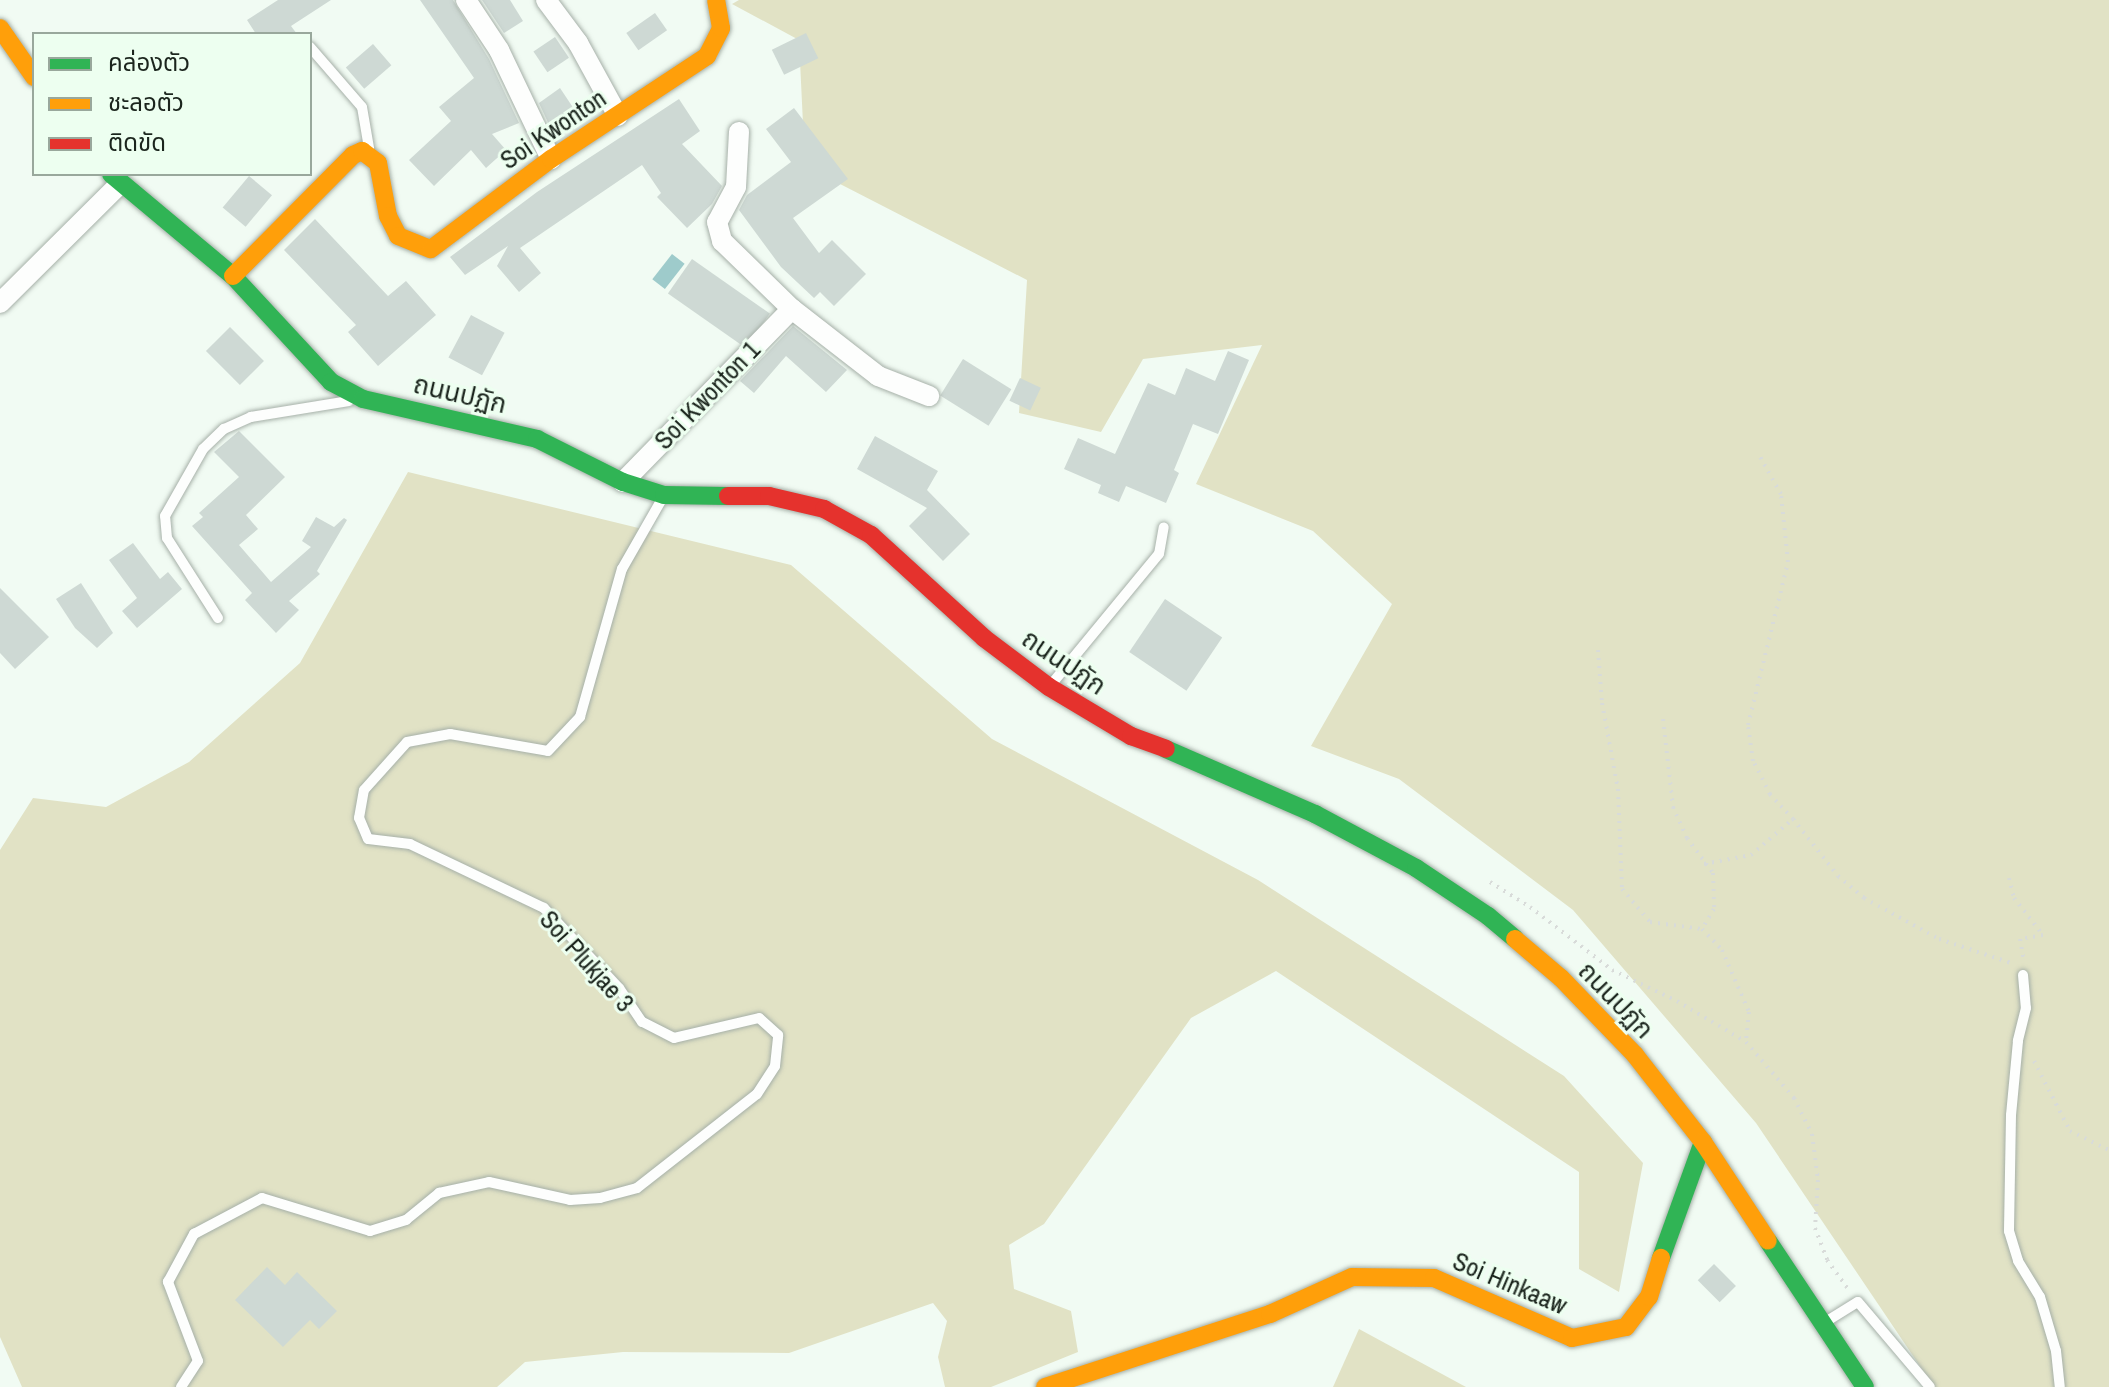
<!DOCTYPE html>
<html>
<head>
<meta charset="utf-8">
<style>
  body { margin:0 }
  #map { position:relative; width:2109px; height:1387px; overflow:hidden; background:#f1fbf3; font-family:"Archivo Narrow","Noto Sans Thai",sans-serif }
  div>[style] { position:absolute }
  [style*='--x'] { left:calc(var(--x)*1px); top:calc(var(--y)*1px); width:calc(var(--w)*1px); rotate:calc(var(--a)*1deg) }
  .green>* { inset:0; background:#e1e2c5 }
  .water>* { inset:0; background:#9ecbcb; transform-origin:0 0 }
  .building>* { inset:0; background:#ced9d4; transform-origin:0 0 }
  .path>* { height:4px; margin-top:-2px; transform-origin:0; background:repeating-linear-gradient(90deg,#d8dbd9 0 2px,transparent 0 8px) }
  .roads { filter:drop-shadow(0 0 2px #a6b0a8) drop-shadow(0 0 2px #a6b0a8) }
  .lane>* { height:10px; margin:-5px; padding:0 5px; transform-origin:5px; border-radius:5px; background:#fdfefd }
  .street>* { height:20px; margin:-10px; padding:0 10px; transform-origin:10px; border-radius:10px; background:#fdfefd }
  .fast>* { height:18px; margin:-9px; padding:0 9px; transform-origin:9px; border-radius:9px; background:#30b455 }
  .slow>* { height:18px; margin:-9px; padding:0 9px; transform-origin:9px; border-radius:9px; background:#ff9f0a }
  .jam>* { height:18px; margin:-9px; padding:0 9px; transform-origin:9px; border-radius:9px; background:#e5322d }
  span { translate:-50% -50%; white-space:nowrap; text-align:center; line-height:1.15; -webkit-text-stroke:6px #edfff0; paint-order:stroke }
  .street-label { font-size:26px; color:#1b251d }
  .legend { position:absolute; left:32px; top:32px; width:280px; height:144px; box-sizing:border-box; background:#edfff0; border:2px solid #99a89c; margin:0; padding:10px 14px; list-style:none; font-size:24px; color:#1b251d }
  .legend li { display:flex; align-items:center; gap:16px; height:40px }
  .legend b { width:40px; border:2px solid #99a89c }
</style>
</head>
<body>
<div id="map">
  <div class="green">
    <i style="clip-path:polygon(739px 0,2109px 0,2109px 1387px,1934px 1387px,1756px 1123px,1573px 910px,1399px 779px,1311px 746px,1392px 604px,1313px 531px,1196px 484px,1262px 345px,1143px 359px,1101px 432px,1019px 413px,1027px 280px,805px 166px,799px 40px,732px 4px)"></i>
    <i style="clip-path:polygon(408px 472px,791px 565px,992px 739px,1258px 880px,1564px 1076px,1643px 1163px,1619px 1292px,1579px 1269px,1579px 1172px,1276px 971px,1191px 1018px,1044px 1224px,1009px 1245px,1014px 1289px,1071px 1311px,1078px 1352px,991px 1387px,945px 1387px,938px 1357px,947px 1321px,933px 1303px,789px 1353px,623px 1352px,525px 1362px,497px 1387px,22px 1387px,0 1337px,0 850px,33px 798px,106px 807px,189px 762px,300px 663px)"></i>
    <i style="clip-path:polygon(1359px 1329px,1466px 1387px,1333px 1387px)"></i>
  </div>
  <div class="water">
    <i style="left:672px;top:254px;width:16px;height:32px;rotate:38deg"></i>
  </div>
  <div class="building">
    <i style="clip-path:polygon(278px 0,331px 0,291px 26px,297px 34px,256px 34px,247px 20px)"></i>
    <i style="clip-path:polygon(420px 0,453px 0,489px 59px,519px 123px,492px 134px,506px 150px,486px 168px,471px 150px,434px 186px,409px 160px,451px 121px,439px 107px,474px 78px)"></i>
    <i style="clip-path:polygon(482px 0,510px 0,523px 21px,504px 33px)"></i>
    <i style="left:655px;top:13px;width:21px;height:35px;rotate:55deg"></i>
    <i style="left:806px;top:33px;width:28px;height:38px;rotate:64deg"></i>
    <i style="left:555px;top:37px;width:25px;height:26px;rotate:56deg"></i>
    <i style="left:373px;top:44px;width:28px;height:36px;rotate:49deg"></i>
    <i style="clip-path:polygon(560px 88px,576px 112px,551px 129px,539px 103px)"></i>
    <i style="clip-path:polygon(679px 99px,700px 131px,682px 144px,722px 186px,712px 204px,687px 228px,657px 197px,661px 193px,642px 165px,520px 248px,541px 273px,519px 292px,497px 266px,508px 246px,465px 275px,450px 257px,537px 192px)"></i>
    <i style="clip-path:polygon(794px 108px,848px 179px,793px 218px,819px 253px,832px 240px,866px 274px,834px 306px,820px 292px,814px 298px,781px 267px,739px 210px,747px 195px,791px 162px,766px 129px)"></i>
    <i style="left:249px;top:176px;width:30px;height:41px;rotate:40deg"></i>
    <i style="clip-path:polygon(315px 219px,388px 296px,406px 281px,436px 315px,378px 366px,348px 332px,356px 325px,284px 250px)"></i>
    <i style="left:692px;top:259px;width:95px;height:42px;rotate:35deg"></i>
    <i style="left:471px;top:315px;width:38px;height:48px;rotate:28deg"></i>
    <i style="clip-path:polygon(793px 326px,847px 370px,826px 392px,786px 356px,754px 393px,740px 381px)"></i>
    <i style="left:230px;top:327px;width:48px;height:34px;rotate:45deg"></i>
    <i style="clip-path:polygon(1228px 351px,1249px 360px,1218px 434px,1193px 424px,1174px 470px,1179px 473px,1166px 503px,1126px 486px,1119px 502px,1098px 493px,1101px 485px,1064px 469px,1078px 438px,1115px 454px,1148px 383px,1175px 395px,1186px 368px,1215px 381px)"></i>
    <i style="left:963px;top:359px;width:57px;height:43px;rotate:32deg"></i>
    <i style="left:1020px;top:378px;width:23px;height:25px;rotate:25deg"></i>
    <i style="clip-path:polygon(239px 431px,285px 477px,246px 515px,258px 529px,239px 545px,271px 582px,311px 547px,302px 541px,316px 517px,334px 527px,344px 518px,347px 520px,317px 571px,320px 574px,289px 601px,299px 610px,276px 633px,245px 600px,252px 593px,192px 526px,203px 517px,199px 513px,239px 477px,214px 452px)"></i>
    <i style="clip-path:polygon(875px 436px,938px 471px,927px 490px,970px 534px,943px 561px,909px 526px,927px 508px,857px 469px)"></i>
    <i style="clip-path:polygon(133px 543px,160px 579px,168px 572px,182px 589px,137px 628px,122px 611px,137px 598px,109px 560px)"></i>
    <i style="clip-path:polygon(81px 583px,113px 633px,97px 648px,75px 628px,56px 599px)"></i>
    <i style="clip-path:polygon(0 588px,49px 637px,15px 669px,0 653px)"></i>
    <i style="left:1165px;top:599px;width:69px;height:64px;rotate:34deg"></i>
    <i style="left:1714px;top:1264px;width:31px;height:23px;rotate:45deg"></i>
    <i style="clip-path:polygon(267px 1267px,285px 1285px,297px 1272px,337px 1311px,319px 1329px,310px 1320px,283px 1347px,235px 1300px)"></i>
  </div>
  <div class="path">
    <i style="--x:1598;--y:650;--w:53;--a:85.7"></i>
    <i style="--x:1602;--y:703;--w:87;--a:79.5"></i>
    <i style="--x:1618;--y:789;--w:100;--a:87.7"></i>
    <i style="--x:1622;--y:889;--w:43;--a:49.7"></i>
    <i style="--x:1650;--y:922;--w:52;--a:7.7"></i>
    <i style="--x:1702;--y:929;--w:29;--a:46"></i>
    <i style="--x:1722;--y:950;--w:68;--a:66.5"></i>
    <i style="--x:1749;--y:1012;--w:30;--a:96"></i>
    <i style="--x:1663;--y:719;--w:89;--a:83.5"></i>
    <i style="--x:1673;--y:807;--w:34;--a:66"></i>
    <i style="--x:1687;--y:838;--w:44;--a:53.4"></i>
    <i style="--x:1713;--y:873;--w:36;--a:88"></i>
    <i style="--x:1714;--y:909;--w:23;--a:121"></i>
    <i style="--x:1793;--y:819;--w:73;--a:51.7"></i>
    <i style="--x:1838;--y:876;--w:34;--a:40"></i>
    <i style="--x:1864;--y:898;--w:85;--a:28.7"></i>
    <i style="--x:1939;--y:939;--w:76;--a:18.4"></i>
    <i style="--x:1704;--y:864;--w:48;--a:-10.8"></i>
    <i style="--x:1751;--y:855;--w:55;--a:-40.6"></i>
    <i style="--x:1793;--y:819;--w:34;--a:-133"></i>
    <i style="--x:1770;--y:794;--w:37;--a:-117"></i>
    <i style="--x:1753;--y:761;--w:36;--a:-98"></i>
    <i style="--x:1748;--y:725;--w:168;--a:-76.2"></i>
    <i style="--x:1788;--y:562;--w:68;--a:-95.9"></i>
    <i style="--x:1781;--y:494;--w:47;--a:-119.3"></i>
    <i style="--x:2009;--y:878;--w:21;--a:76"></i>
    <i style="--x:2014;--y:898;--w:47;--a:51.9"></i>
    <i style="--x:2043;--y:935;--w:23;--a:170"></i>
    <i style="--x:2020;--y:939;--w:22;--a:80"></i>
    <i style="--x:1490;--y:882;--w:47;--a:32"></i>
    <i style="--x:1530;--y:907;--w:103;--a:37.5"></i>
    <i style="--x:1612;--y:970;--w:72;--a:25.5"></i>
    <i style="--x:1677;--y:1001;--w:80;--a:30.7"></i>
    <i style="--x:1746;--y:1042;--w:74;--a:49.4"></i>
    <i style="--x:1794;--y:1098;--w:40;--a:63.4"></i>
    <i style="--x:1812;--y:1134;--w:46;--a:82.6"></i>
    <i style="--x:1818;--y:1180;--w:48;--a:93.6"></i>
    <i style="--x:1815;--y:1228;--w:34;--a:69"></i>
    <i style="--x:1827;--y:1260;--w:37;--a:54"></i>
    <i style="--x:2034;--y:1061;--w:79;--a:62.8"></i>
    <i style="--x:2070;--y:1131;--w:43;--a:26"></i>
  </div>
  <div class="roads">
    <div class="lane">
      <i style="--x:310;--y:47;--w:79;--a:49.1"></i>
      <i style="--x:362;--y:107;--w:42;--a:80.3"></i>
      <i style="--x:218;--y:618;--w:95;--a:-122.5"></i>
      <i style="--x:167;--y:538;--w:22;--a:-95"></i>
      <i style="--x:165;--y:516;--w:77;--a:-60.4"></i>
      <i style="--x:203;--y:449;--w:29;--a:-44"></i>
      <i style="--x:224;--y:429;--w:30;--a:-24"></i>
      <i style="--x:251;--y:417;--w:99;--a:-9.3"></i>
      <i style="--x:1050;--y:686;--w:171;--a:-50.5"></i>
      <i style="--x:1159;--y:554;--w:27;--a:-80"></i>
      <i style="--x:2023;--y:975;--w:33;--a:85"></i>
      <i style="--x:2026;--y:1008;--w:34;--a:104"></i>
      <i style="--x:2018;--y:1041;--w:74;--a:95.4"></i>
      <i style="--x:2011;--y:1115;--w:116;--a:91"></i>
      <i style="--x:2009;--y:1231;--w:31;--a:73"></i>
      <i style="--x:2018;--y:1261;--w:42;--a:58.6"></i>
      <i style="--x:2040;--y:1297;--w:56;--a:73.5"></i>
      <i style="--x:2056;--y:1351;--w:36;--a:84"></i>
      <i style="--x:1827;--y:1321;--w:36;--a:-32"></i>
      <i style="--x:1858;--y:1302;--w:111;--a:49.7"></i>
      <i style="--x:181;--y:1387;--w:31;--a:-57"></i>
      <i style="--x:198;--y:1361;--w:85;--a:-110.8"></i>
      <i style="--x:168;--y:1282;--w:55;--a:-61.6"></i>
      <i style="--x:194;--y:1234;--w:77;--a:-27.9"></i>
      <i style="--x:262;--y:1198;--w:113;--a:17"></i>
      <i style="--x:370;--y:1231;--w:38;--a:-17"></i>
      <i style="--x:406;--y:1220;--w:43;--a:-39.3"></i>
      <i style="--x:439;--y:1193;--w:51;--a:-12.4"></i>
      <i style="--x:489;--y:1182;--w:83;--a:12.5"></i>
      <i style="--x:570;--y:1200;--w:30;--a:-4"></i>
      <i style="--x:600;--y:1198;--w:38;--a:-15"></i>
      <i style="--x:637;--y:1188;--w:152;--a:-38.1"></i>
      <i style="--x:757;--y:1094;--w:33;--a:-57"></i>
      <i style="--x:775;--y:1066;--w:31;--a:-84"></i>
      <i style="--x:778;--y:1035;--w:25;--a:-138"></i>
      <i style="--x:759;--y:1018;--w:87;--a:166.8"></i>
      <i style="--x:674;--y:1038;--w:36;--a:-153"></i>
      <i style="--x:642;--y:1022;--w:41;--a:-124.1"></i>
      <i style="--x:619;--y:988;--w:110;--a:-133.2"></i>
      <i style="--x:544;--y:908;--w:148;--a:-154.5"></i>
      <i style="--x:410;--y:844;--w:42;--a:-173.2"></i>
      <i style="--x:368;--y:839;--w:23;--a:-113"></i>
      <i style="--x:359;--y:818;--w:28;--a:-80"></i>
      <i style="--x:364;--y:790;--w:64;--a:-48.1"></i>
      <i style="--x:407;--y:742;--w:44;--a:-10.5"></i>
      <i style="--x:450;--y:734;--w:99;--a:9.8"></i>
      <i style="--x:548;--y:751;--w:47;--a:-46.7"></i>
      <i style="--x:580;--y:717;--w:154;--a:-74.2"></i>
      <i style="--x:622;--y:569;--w:83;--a:-60.3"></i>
    </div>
    <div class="street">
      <i style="--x:466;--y:0;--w:60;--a:56.6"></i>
      <i style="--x:499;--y:50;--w:121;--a:64.5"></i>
      <i style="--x:546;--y:0;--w:54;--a:53.3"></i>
      <i style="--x:578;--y:43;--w:83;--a:61.3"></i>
      <i style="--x:739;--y:132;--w:55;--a:93.1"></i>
      <i style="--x:736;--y:187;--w:40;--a:118"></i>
      <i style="--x:717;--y:222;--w:20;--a:75"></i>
      <i style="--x:722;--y:241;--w:98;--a:44.2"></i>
      <i style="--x:792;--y:309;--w:109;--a:37.9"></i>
      <i style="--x:878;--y:376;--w:55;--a:21.4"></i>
      <i style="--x:0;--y:303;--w:169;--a:-44.8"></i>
      <i style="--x:623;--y:482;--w:242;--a:-45.7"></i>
    </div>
    <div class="fast">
      <i style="--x:111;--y:174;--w:159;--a:39.9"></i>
      <i style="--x:233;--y:276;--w:144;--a:47.2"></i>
      <i style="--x:331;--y:382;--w:36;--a:28"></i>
      <i style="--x:363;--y:399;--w:179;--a:12.9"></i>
      <i style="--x:537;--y:439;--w:96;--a:26.6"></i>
      <i style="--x:623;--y:482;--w:43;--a:17.6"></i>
      <i style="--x:664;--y:495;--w:64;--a:0.9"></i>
      <i style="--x:1166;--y:749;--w:163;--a:23.6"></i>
      <i style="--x:1315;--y:814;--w:115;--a:28.1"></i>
      <i style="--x:1416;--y:868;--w:87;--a:33.7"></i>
      <i style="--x:1488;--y:916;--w:35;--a:40"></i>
      <i style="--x:1768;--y:1241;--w:175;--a:56.4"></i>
      <i style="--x:1661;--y:1258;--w:123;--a:-70.1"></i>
    </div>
    <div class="slow">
      <i style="--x:0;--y:28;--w:60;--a:55.2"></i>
      <i style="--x:233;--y:276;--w:170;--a:-45.2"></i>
      <i style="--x:353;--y:155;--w:10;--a:-24"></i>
      <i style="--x:362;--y:151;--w:20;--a:37"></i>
      <i style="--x:378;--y:163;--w:54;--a:79.3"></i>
      <i style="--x:388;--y:216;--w:22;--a:63"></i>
      <i style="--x:398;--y:236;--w:35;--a:22"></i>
      <i style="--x:431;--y:249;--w:150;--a:-36.9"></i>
      <i style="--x:551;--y:159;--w:187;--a:-33.4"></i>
      <i style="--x:707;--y:56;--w:31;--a:-63"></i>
      <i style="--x:721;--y:28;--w:28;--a:-100"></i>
      <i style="--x:1515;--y:939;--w:60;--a:40.3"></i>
      <i style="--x:1561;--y:978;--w:107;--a:46.1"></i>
      <i style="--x:1635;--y:1055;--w:110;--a:52"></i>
      <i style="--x:1703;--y:1142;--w:118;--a:56.7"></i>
      <i style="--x:1045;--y:1387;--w:237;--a:-18"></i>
      <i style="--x:1270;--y:1314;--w:90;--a:-24.3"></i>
      <i style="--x:1352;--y:1277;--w:82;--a:0.7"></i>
      <i style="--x:1434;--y:1278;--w:150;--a:23.5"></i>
      <i style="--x:1572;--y:1338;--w:55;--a:-11.5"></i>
      <i style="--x:1626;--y:1327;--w:38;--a:-53"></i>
      <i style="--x:1649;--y:1297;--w:41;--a:-72.9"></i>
    </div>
    <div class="jam">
      <i style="--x:728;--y:496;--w:41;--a:0"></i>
      <i style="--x:769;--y:496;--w:57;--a:13.3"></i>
      <i style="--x:824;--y:509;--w:54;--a:29"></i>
      <i style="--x:871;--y:535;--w:153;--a:42.3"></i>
      <i style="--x:984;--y:638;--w:81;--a:37"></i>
      <i style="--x:1049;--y:687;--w:96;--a:30.9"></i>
      <i style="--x:1131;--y:736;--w:37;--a:20"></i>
    </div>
  </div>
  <div class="street-label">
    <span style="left:553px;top:129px;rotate:-34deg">Soi Kwonton</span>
    <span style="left:460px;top:394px;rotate:13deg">ถนนปฏัก</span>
    <span style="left:707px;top:395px;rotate:-46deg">Soi Kwonton 1</span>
    <span style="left:1064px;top:662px;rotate:34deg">ถนนปฏัก</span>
    <span style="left:587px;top:961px;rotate:48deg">Soi Plukjae 3</span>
    <span style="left:1616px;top:1000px;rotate:46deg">ถนนปฏัก</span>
    <span style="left:1510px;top:1283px;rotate:23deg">Soi Hinkaaw</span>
  </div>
  <ul class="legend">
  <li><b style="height:10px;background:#30b455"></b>คล่องตัว</li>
  <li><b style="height:10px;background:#ff9f0a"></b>ชะลอตัว</li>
  <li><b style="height:10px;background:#e5322d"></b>ติดขัด</li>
  </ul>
</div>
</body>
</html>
